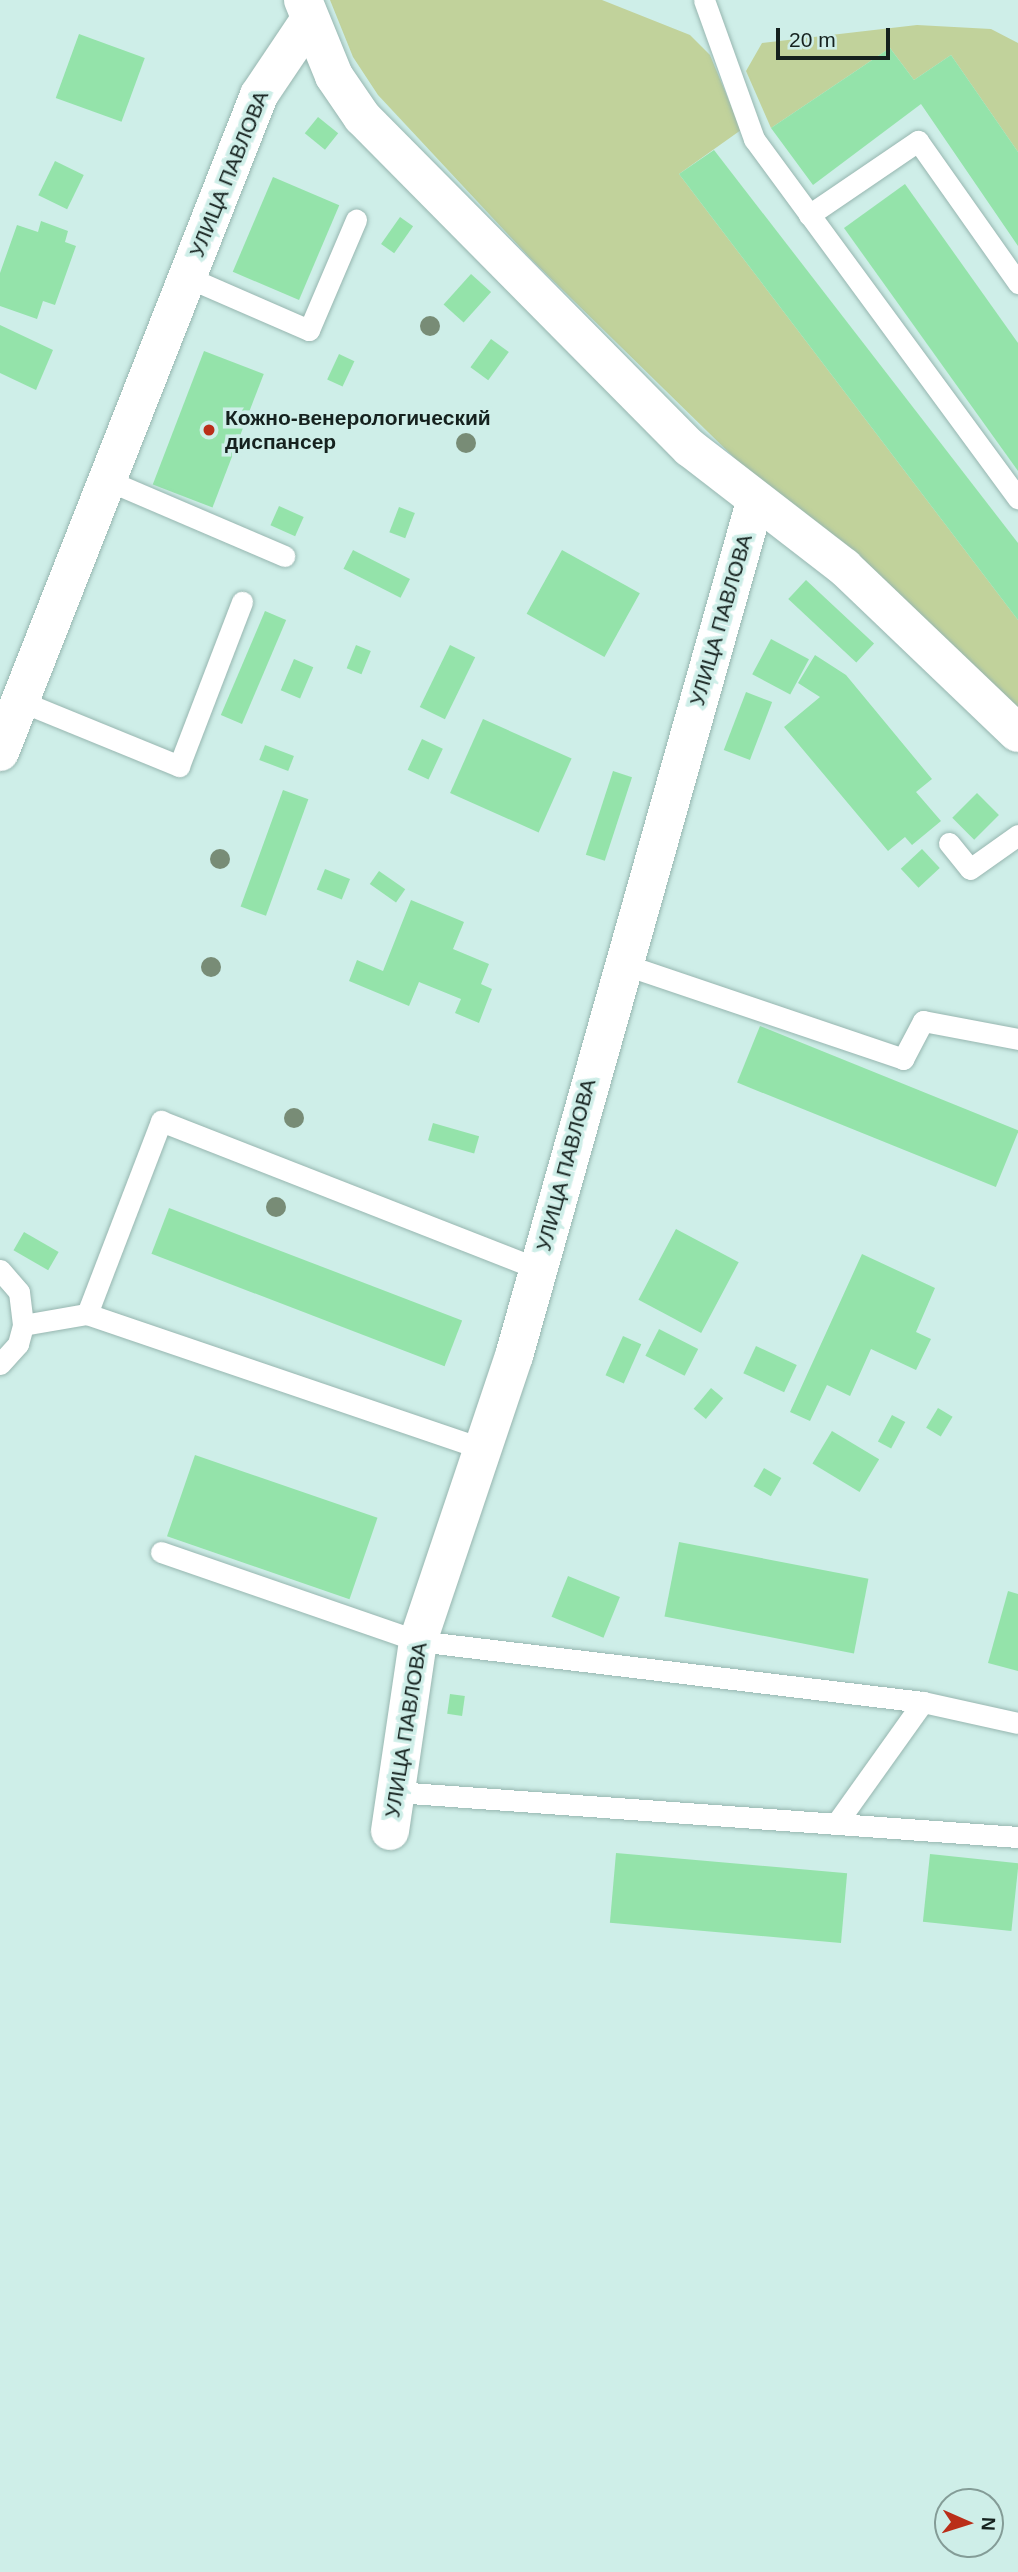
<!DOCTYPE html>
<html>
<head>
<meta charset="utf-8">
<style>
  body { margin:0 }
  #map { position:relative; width:1018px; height:2572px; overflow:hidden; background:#ceeee8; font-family:Helvetica,sans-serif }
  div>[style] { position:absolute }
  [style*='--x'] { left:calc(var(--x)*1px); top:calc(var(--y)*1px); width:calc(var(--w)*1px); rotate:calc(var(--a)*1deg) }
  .green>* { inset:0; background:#c1d29b }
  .building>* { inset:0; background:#94e3aa; transform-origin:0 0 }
  .roads { filter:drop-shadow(0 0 2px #97b6b0) drop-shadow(0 0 2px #97b6b0) }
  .lane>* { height:21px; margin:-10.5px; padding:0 10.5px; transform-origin:10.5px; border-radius:10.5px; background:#fff }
  .street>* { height:38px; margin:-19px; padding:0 19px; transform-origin:19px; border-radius:19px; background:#fff }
  .trees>* { width:20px; height:20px; margin:-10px; border-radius:50%; background:#788c76 }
  .dots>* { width:19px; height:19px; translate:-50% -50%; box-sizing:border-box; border:4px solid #ceeee8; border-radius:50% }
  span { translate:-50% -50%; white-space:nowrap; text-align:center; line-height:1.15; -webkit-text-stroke:7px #ceeee8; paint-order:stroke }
  .street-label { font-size:21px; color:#15211e }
  .poi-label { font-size:21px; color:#15211e; font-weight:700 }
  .left { translate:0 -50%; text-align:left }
  .north { position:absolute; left:934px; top:2488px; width:70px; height:70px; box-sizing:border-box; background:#ceeee8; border:2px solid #849c97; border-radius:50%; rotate:93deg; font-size:19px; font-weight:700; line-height:28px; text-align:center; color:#15211e }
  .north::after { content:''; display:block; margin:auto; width:24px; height:32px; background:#ba2e19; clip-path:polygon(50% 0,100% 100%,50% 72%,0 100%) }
  .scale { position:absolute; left:776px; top:28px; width:114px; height:32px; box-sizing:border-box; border:4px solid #15211e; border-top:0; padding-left:9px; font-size:21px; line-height:24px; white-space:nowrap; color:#15211e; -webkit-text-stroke:5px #ceeee8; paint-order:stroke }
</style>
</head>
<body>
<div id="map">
  <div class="green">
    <i style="clip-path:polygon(330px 0,602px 0,690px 35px,710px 55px,741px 130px,679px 174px,1018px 620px,1018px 716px,794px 516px,531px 259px,378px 95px,353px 57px)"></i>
    <i style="clip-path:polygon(917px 25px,991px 29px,1018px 43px,1018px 152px,951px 55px,914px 80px,890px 48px,771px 128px,746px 71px,762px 43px)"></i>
  </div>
  <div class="building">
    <i style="left:79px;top:34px;width:70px;height:68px;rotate:20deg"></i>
    <i style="clip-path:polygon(890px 48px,914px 80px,951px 55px,1018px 152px,1018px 246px,921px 104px,813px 185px,771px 128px)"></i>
    <i style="left:318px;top:117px;width:26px;height:21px;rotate:39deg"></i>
    <i style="clip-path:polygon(714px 150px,1018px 543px,1018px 620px,679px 174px)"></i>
    <i style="left:55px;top:161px;width:32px;height:38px;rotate:26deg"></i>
    <i style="left:273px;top:177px;width:72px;height:103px;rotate:23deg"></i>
    <i style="clip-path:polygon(905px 184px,1018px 343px,1018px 471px,844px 228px)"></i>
    <i style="left:400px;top:217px;width:16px;height:33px;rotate:35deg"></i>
    <i style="clip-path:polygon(41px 221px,68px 231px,65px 242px,76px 246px,55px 305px,43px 301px,37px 319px,0 306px,0 273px,17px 225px,38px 232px)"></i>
    <i style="left:471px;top:274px;width:27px;height:41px;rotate:42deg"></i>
    <i style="clip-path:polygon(0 325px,53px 350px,36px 390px,0 373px)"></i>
    <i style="left:491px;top:339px;width:22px;height:35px;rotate:36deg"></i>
    <i style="left:204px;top:351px;width:64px;height:143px;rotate:21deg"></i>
    <i style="left:339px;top:354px;width:17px;height:28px;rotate:25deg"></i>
    <i style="left:279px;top:506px;width:27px;height:21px;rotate:24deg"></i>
    <i style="left:399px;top:507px;width:17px;height:27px;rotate:21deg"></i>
    <i style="left:353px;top:550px;width:64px;height:21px;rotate:27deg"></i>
    <i style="left:562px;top:550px;width:89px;height:73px;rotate:29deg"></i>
    <i style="left:806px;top:580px;width:93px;height:26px;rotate:43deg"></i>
    <i style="left:265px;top:611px;width:23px;height:113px;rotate:23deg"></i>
    <i style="left:771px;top:639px;width:43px;height:40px;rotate:28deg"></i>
    <i style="left:356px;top:645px;width:16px;height:25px;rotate:22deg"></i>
    <i style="left:450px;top:645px;width:28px;height:69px;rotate:26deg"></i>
    <i style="clip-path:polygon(815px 655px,846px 675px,932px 779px,916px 792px,941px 821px,912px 845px,905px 837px,888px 851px,784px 727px,820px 697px,798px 683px)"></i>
    <i style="left:294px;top:659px;width:21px;height:34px;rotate:23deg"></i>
    <i style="left:746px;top:692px;width:28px;height:62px;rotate:21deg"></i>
    <i style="left:483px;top:719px;width:97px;height:81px;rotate:24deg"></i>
    <i style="left:422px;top:739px;width:23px;height:34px;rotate:25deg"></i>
    <i style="left:265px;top:745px;width:31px;height:16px;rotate:21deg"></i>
    <i style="left:613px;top:771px;width:20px;height:88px;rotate:18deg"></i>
    <i style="left:283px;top:790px;width:27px;height:124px;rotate:20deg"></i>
    <i style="left:977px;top:793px;width:31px;height:35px;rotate:45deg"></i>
    <i style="left:922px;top:849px;width:26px;height:29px;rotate:47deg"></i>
    <i style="left:325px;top:869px;width:27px;height:22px;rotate:22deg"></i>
    <i style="left:379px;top:871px;width:32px;height:16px;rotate:35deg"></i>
    <i style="clip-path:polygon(411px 900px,464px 922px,453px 949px,489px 964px,481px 984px,492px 989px,479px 1023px,455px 1013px,461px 999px,419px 982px,409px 1006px,349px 981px,357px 960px,383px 971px)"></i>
    <i style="left:760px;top:1026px;width:279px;height:61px;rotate:22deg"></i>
    <i style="left:433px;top:1123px;width:48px;height:18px;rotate:16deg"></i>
    <i style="left:169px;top:1208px;width:314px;height:49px;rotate:21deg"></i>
    <i style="left:676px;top:1229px;width:71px;height:80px;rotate:28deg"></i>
    <i style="left:24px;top:1232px;width:40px;height:21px;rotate:30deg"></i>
    <i style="clip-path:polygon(862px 1254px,935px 1288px,916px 1332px,931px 1339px,916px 1370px,871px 1349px,850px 1396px,827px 1385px,810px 1421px,790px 1412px)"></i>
    <i style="left:659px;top:1329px;width:44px;height:30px;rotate:27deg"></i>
    <i style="left:623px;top:1336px;width:20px;height:43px;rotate:24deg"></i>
    <i style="left:756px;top:1346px;width:45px;height:30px;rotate:25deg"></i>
    <i style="left:711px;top:1388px;width:16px;height:27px;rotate:40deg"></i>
    <i style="left:938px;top:1408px;width:17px;height:23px;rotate:31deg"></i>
    <i style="left:892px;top:1415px;width:15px;height:30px;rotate:28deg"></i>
    <i style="left:832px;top:1431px;width:55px;height:38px;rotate:31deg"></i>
    <i style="left:195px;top:1455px;width:193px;height:86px;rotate:19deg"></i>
    <i style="left:764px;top:1468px;width:20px;height:21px;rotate:30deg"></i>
    <i style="left:679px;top:1542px;width:193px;height:76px;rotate:11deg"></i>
    <i style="left:568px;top:1576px;width:56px;height:44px;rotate:22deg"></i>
    <i style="clip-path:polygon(1008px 1591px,1018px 1594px,1018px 1671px,988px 1663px)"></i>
    <i style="left:450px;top:1694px;width:15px;height:20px;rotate:8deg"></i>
    <i style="left:616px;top:1853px;width:232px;height:70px;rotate:5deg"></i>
    <i style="left:930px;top:1854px;width:89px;height:68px;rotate:6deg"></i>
  </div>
  <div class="roads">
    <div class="lane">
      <i style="--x:704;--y:0;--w:148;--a:70.2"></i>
      <i style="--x:754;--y:139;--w:446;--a:53.7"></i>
      <i style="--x:809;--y:215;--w:132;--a:-34.2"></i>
      <i style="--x:918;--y:141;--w:174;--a:54.8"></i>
      <i style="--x:187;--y:277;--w:133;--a:23.5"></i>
      <i style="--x:309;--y:330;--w:120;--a:-66.9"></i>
      <i style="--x:107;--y:480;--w:193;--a:23.2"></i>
      <i style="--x:20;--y:701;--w:172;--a:22.2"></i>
      <i style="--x:179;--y:766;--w:176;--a:-69"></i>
      <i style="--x:949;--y:843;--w:33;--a:51"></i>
      <i style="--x:970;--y:869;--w:59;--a:-35.3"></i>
      <i style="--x:623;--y:964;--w:296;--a:18.7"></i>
      <i style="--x:903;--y:1059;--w:43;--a:-62.2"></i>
      <i style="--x:923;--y:1021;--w:97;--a:10.7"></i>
      <i style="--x:0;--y:1270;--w:29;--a:49"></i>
      <i style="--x:19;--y:1292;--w:33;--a:83"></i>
      <i style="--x:23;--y:1325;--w:65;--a:-9.8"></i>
      <i style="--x:87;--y:1314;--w:418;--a:18.8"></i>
      <i style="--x:87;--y:1314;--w:207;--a:-69"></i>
      <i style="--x:161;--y:1121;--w:405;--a:21.4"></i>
      <i style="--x:0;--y:1364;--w:27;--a:-48"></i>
      <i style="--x:18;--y:1344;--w:20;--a:-75"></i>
      <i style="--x:161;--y:1552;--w:272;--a:19.1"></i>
      <i style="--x:418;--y:1641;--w:509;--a:6.89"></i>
      <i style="--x:923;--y:1702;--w:97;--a:12.5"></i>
      <i style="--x:396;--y:1792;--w:624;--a:4.14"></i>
      <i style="--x:838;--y:1821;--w:146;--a:-54.5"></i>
    </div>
    <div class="street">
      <i style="--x:303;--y:0;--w:82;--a:67.8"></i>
      <i style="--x:334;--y:76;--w:50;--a:55.7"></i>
      <i style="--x:362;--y:117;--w:466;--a:45.3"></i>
      <i style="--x:690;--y:448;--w:195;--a:37.7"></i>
      <i style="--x:844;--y:567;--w:240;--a:43.7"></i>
      <i style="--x:0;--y:752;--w:706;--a:-68.48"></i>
      <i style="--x:259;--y:95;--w:88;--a:-56.1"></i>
      <i style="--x:390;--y:1831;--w:192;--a:-81.6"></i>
      <i style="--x:418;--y:1641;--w:301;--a:-71.4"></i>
      <i style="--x:514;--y:1356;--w:887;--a:-74.24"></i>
    </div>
  </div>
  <div class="trees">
    <i style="left:430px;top:326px"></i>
    <i style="left:466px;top:443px"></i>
    <i style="left:220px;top:859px"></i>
    <i style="left:211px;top:967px"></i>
    <i style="left:294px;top:1118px"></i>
    <i style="left:276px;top:1207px"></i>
  </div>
  <div class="dots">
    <i style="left:209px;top:430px;background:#ba2e19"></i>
  </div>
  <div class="street-label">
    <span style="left:229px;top:174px;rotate:-68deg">УЛИЦА ПАВЛОВА</span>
    <span style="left:721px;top:620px;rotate:-74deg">УЛИЦА ПАВЛОВА</span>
    <span style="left:566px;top:1165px;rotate:-75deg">УЛИЦА ПАВЛОВА</span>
    <span style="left:406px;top:1730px;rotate:-81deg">УЛИЦА ПАВЛОВА</span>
  </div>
  <div class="poi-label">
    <span class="left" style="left:225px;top:430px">Кожно-венерологический<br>диспансер</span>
  </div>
  <div class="north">N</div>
  <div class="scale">20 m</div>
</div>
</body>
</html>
